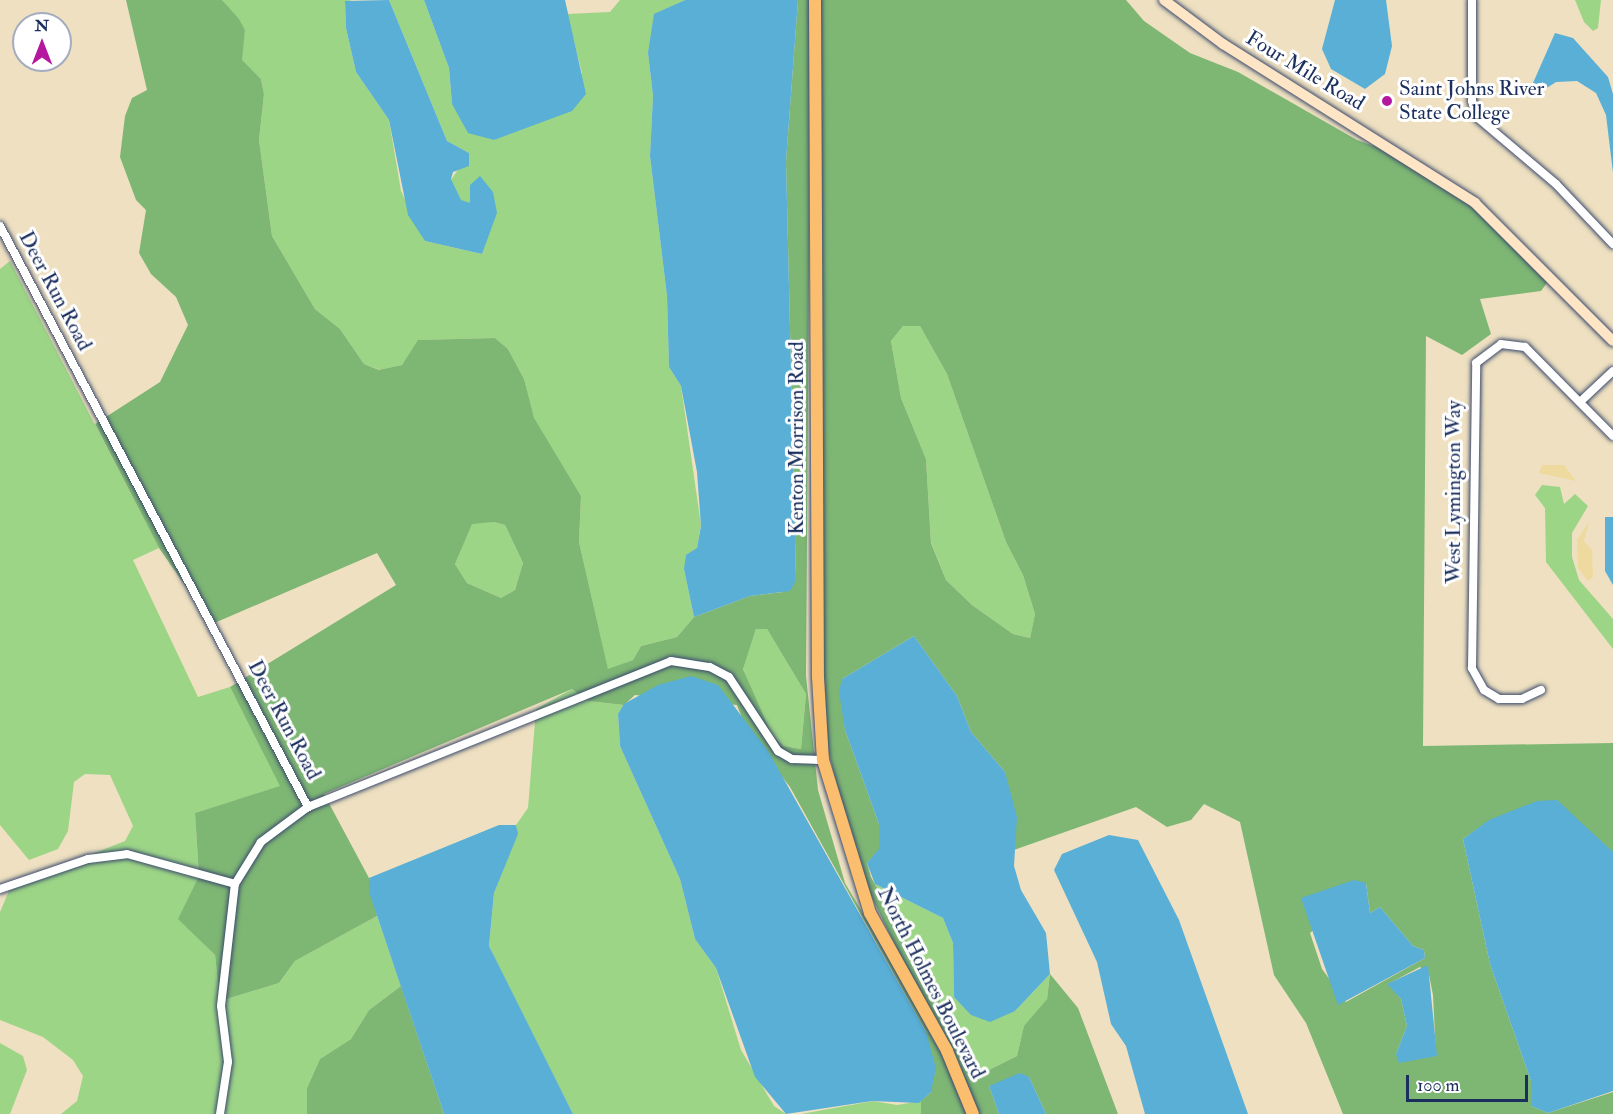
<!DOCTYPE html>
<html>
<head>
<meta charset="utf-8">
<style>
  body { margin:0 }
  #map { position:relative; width:1613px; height:1114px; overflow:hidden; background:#eee0c0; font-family:"IM FELL Double Pica",serif }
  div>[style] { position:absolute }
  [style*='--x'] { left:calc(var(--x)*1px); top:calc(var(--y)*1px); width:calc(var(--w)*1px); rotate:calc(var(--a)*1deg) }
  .green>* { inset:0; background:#9dd587 }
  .forest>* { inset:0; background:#7eb674 }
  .sand>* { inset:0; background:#eeda9e }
  .water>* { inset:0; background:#59afd6 }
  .roads { filter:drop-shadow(0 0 2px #3b4a6d) drop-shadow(0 0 2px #3b4a6d) }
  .street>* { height:8px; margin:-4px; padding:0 4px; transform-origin:4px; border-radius:4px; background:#fff }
  .secondary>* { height:10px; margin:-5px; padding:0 5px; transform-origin:5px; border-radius:5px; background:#fde5c5 }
  .primary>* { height:12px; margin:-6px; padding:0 6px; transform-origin:6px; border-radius:6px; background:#fbbd6e }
  .dots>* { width:16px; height:16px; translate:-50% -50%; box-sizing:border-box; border:3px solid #fff; border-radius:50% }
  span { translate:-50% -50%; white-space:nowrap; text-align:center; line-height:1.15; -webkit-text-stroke:6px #fff; paint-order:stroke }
  .street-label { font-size:21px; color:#1b2f5e }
  .poi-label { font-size:21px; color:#1b2f5e }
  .left { translate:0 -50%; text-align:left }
  .north { position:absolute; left:12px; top:12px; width:60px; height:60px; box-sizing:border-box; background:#fff; border:2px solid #a4acbf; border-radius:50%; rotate:0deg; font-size:16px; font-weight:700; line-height:24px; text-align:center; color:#1b2f5e }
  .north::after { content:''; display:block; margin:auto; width:21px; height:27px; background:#b5179e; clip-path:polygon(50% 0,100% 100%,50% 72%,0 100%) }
  .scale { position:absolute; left:1406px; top:1075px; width:122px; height:27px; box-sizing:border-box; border:3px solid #1b2f5e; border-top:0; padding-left:8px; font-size:18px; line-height:21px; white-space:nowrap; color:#1b2f5e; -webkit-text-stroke:4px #fff; paint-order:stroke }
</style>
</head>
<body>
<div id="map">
  <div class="green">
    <i style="clip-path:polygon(222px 0,352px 0,345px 2px,346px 28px,356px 72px,389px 120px,401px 191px,425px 241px,482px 254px,492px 220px,461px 201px,451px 180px,469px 153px,447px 141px,389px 0,424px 0,449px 68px,452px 104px,494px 140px,528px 125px,582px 73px,567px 14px,610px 12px,620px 0,685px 0,662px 11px,648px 53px,653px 96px,650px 156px,667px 296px,669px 367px,681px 386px,701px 525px,697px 548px,684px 569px,694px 617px,677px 637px,641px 646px,633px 660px,608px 670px,579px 542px,581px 496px,533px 418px,524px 379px,508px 349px,495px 338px,419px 340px,402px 365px,380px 370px,364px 364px,340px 329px,315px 309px,272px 236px,259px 140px,264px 94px,261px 79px,241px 60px,245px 30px)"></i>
    <i style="clip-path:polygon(1575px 0,1601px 0,1598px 28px,1593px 31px,1584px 22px)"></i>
    <i style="clip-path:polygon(10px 261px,159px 548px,133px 560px,198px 697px,230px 687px,281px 786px,195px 813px,199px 876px,179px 919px,215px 955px,220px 1001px,279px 983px,295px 961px,377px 916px,401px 986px,369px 1010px,351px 1039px,320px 1059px,307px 1088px,307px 1114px,61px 1114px,77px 1101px,83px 1076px,73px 1060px,43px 1037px,0 1020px,0 912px,11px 886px,125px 841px,133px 826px,110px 775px,85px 774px,74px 782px,68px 831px,58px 849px,29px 860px,0 825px,0 269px)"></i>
    <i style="clip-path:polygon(903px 326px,920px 326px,947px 374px,1006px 542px,1023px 575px,1035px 614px,1030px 638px,1013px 634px,972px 605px,946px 580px,931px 542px,926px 459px,901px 398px,891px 341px)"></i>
    <i style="clip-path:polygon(1542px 485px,1560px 487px,1564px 504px,1575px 494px,1588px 506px,1572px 533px,1572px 557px,1579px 580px,1613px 619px,1613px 649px,1546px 562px,1545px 508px,1535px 495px)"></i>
    <i style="clip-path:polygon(494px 522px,505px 525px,523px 563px,515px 590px,501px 598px,467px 583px,455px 564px,472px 523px)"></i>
    <i style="clip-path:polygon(756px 629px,767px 629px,806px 694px,801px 749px,784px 746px,772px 735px,755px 701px,743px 668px)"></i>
    <i style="clip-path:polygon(572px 689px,588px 701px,624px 705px,618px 714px,620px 746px,680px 879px,695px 939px,716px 968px,741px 1050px,774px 1106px,786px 1114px,573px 1114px,509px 989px,489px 946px,494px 893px,517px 834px,516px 825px,528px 808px,536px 709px)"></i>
    <i style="clip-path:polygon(875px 884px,943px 918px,953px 943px,954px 997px,1015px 1011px,1050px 974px,1047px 999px,1024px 1027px,1017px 1056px,981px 1074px)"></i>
    <i style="clip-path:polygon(0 1043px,23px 1056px,27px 1070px,10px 1114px,0 1114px)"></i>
    <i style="clip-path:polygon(873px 1101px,897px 1105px,921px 1101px,921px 1114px,801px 1114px)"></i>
  </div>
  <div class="forest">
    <i style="clip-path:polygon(evenodd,126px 0,222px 0,239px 19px,245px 30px,242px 60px,261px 79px,264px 94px,259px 140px,272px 236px,315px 309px,340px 329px,364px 364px,379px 370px,402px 365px,418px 340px,495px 338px,508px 349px,524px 379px,534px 418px,581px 496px,579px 542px,608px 669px,633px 660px,641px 646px,677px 637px,694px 617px,750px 596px,783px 592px,796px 580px,786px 161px,798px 0,811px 0,806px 676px,818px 790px,845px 883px,930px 1027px,969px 1114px,921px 1114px,921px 1101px,931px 1092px,926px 1032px,790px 787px,747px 731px,737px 705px,635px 695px,624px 705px,588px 701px,572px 689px,324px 794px,369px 878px,377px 916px,295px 961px,279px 983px,220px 1001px,215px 955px,178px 919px,199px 876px,195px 813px,280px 786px,230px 687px,396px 585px,377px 553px,212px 624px,159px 548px,95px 424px,160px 382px,188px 325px,176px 297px,151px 274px,139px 253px,146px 210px,136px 200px,120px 157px,125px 116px,132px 98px,147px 90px,126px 0,494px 522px,505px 525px,523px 563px,515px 590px,501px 598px,467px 583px,455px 564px,472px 524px,494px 522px,126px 0,756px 629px,767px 629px,806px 694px,801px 749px,784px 746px,772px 735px,743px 669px,756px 629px)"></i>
    <i style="clip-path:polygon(evenodd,819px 0,1126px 0,1144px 21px,1190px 53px,1238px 72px,1357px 140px,1394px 153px,1473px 206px,1549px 280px,1541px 291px,1480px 299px,1491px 334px,1462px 355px,1426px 336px,1423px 746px,1613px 743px,1613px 852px,1490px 820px,1463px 839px,1490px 964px,1531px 1081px,1531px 1106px,1548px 1113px,1613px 1092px,1613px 1114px,1343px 1114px,1306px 1023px,1274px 975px,1240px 822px,1204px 804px,1191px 820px,1167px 827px,1136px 807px,1014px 850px,1005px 772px,971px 732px,957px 696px,914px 636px,842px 679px,845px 730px,879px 824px,879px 850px,867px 863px,871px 877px,981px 1074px,1017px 1056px,1024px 1026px,1047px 999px,1050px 974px,1078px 1008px,1118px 1114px,1046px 1114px,1029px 1077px,989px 1086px,999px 1114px,978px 1114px,857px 867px,824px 733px,819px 0,903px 326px,920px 326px,947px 374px,1006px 542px,1023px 575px,1035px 614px,1030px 638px,1013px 634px,972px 605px,946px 580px,931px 543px,926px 459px,901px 398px,891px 341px,903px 326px,819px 0,1366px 883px,1370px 913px,1380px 907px,1413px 946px,1424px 950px,1425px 958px,1346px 1002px,1322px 969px,1310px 933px,1366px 883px,819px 0,1420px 967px,1429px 975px,1433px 995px,1436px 1056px,1396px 1054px,1407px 1026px,1401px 999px,1388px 984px,1420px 967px)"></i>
    <i style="clip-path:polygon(401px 986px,444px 1114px,307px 1114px,307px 1088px,320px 1059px,351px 1039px,369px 1010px)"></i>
  </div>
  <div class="sand">
    <i style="clip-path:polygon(1542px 465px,1564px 465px,1576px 481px,1539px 473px)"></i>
    <i style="clip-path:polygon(1589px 522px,1584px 541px,1592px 550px,1593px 577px,1588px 581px,1578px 568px,1577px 540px)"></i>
  </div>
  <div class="water">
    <i style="clip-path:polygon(389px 0,447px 141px,469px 153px,469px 166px,453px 172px,451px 179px,461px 200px,470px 203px,470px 185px,480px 176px,493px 192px,497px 213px,482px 254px,425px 241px,408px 215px,389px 120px,356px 72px,346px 28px,345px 1px)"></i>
    <i style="clip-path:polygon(424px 0,565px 0,586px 94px,572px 111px,494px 140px,468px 133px,452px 104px,449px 68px)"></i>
    <i style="clip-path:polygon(685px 0,798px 0,786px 161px,796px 580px,790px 591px,750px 596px,694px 617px,684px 569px,686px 555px,697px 548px,701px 526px,697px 472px,681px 386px,669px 367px,667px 296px,650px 156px,653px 96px,648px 53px,654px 14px)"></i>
    <i style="clip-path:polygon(1335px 0,1386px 0,1392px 46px,1385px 74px,1365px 89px,1331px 69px,1322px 49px)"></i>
    <i style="clip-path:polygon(1555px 33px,1573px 38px,1608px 77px,1613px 94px,1613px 173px,1606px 115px,1596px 93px,1577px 81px,1556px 82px,1542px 91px,1533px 83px)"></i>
    <i style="clip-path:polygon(1605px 517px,1613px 517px,1613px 585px,1605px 571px)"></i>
    <i style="clip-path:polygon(914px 636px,957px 696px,971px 732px,1005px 772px,1017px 817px,1014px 866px,1021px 890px,1046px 933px,1050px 974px,1015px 1011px,990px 1022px,971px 1015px,954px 997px,953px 943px,943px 918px,875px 884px,867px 863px,879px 849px,879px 824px,845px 730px,839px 692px,842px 679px)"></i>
    <i style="clip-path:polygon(691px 676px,718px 685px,768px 751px,926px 1032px,936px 1068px,931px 1092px,919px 1103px,872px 1101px,786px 1114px,755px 1077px,716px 968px,695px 939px,680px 879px,620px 746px,618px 714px,624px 704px,658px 685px)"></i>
    <i style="clip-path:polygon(1557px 800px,1613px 852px,1613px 1091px,1548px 1113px,1531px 1106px,1531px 1081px,1490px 964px,1463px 839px,1489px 820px,1537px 801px)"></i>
    <i style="clip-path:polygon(499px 825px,516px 825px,518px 834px,494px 893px,489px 946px,573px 1114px,444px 1114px,369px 892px,369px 878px)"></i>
    <i style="clip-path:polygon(1109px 835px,1138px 840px,1179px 920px,1248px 1114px,1145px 1114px,1126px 1046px,1111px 1024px,1097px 962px,1054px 870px,1062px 854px)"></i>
    <i style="clip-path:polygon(1354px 880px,1366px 883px,1370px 913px,1380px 907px,1413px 946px,1424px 950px,1425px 958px,1338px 1005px,1301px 898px)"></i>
    <i style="clip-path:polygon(1428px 965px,1437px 1056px,1399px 1063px,1396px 1054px,1407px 1026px,1401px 999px,1387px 984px)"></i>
    <i style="clip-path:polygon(1020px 1073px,1029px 1077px,1046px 1114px,999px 1114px,989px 1086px)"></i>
  </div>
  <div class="roads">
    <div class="street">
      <i style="--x:1472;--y:0;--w:101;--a:90"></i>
      <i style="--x:1472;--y:101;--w:18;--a:71"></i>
      <i style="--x:1478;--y:118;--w:102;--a:40.2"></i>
      <i style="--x:1556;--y:184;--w:83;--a:46.5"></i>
      <i style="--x:0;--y:226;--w:658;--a:62.07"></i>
      <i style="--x:308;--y:807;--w:391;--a:-21.9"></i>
      <i style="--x:671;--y:661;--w:39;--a:9"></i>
      <i style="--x:710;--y:667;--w:21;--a:28"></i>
      <i style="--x:729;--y:677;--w:89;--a:56.5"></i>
      <i style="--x:778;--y:751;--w:16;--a:30"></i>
      <i style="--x:792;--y:759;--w:31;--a:2"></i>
      <i style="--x:1580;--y:402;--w:45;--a:-43.2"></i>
      <i style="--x:1541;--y:690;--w:21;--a:155"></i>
      <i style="--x:1522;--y:699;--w:23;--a:180"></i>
      <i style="--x:1499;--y:699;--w:17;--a:-149"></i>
      <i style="--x:1484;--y:690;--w:25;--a:-119"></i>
      <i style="--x:1472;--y:668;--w:305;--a:-89.2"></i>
      <i style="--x:1476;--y:363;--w:31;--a:-37"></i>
      <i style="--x:1501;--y:344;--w:24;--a:7"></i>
      <i style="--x:1525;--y:347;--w:125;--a:45.3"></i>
      <i style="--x:0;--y:889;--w:93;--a:-18.8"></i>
      <i style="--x:88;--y:859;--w:39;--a:-7"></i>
      <i style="--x:127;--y:854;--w:112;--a:15.5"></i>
      <i style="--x:220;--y:1114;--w:53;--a:-81.3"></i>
      <i style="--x:228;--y:1062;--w:56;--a:-97.1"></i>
      <i style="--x:221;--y:1006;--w:123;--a:-83.5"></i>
      <i style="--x:235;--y:884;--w:49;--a:-58.2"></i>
      <i style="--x:261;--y:842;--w:59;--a:-36.7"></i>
    </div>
    <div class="secondary">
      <i style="--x:1164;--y:0;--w:74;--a:36.7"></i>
      <i style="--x:1223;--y:44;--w:298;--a:32.2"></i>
      <i style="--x:1475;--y:203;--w:195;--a:45"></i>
    </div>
    <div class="primary">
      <i style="--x:815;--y:0;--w:677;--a:89.75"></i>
      <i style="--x:818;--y:677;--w:83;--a:86.6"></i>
      <i style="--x:823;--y:760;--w:160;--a:72.9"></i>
      <i style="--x:870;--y:913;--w:158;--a:60.8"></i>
      <i style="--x:947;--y:1051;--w:68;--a:67.6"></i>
    </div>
  </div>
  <div class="dots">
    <i style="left:1387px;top:101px;background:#b5179e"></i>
  </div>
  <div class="street-label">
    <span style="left:1305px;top:71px;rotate:31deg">Four Mile Road</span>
    <span style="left:55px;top:291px;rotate:62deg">Deer Run Road</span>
    <span style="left:797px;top:438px;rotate:-90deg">Kenton Morrison Road</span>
    <span style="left:1454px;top:492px;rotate:-90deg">West Lymington Way</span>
    <span style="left:284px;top:720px;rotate:62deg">Deer Run Road</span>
    <span style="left:931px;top:983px;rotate:63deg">North Holmes Boulevard</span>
  </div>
  <div class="poi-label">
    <span class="left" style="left:1399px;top:101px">Saint Johns River<br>State College</span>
  </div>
  <div class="north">N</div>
  <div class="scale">100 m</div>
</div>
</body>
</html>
